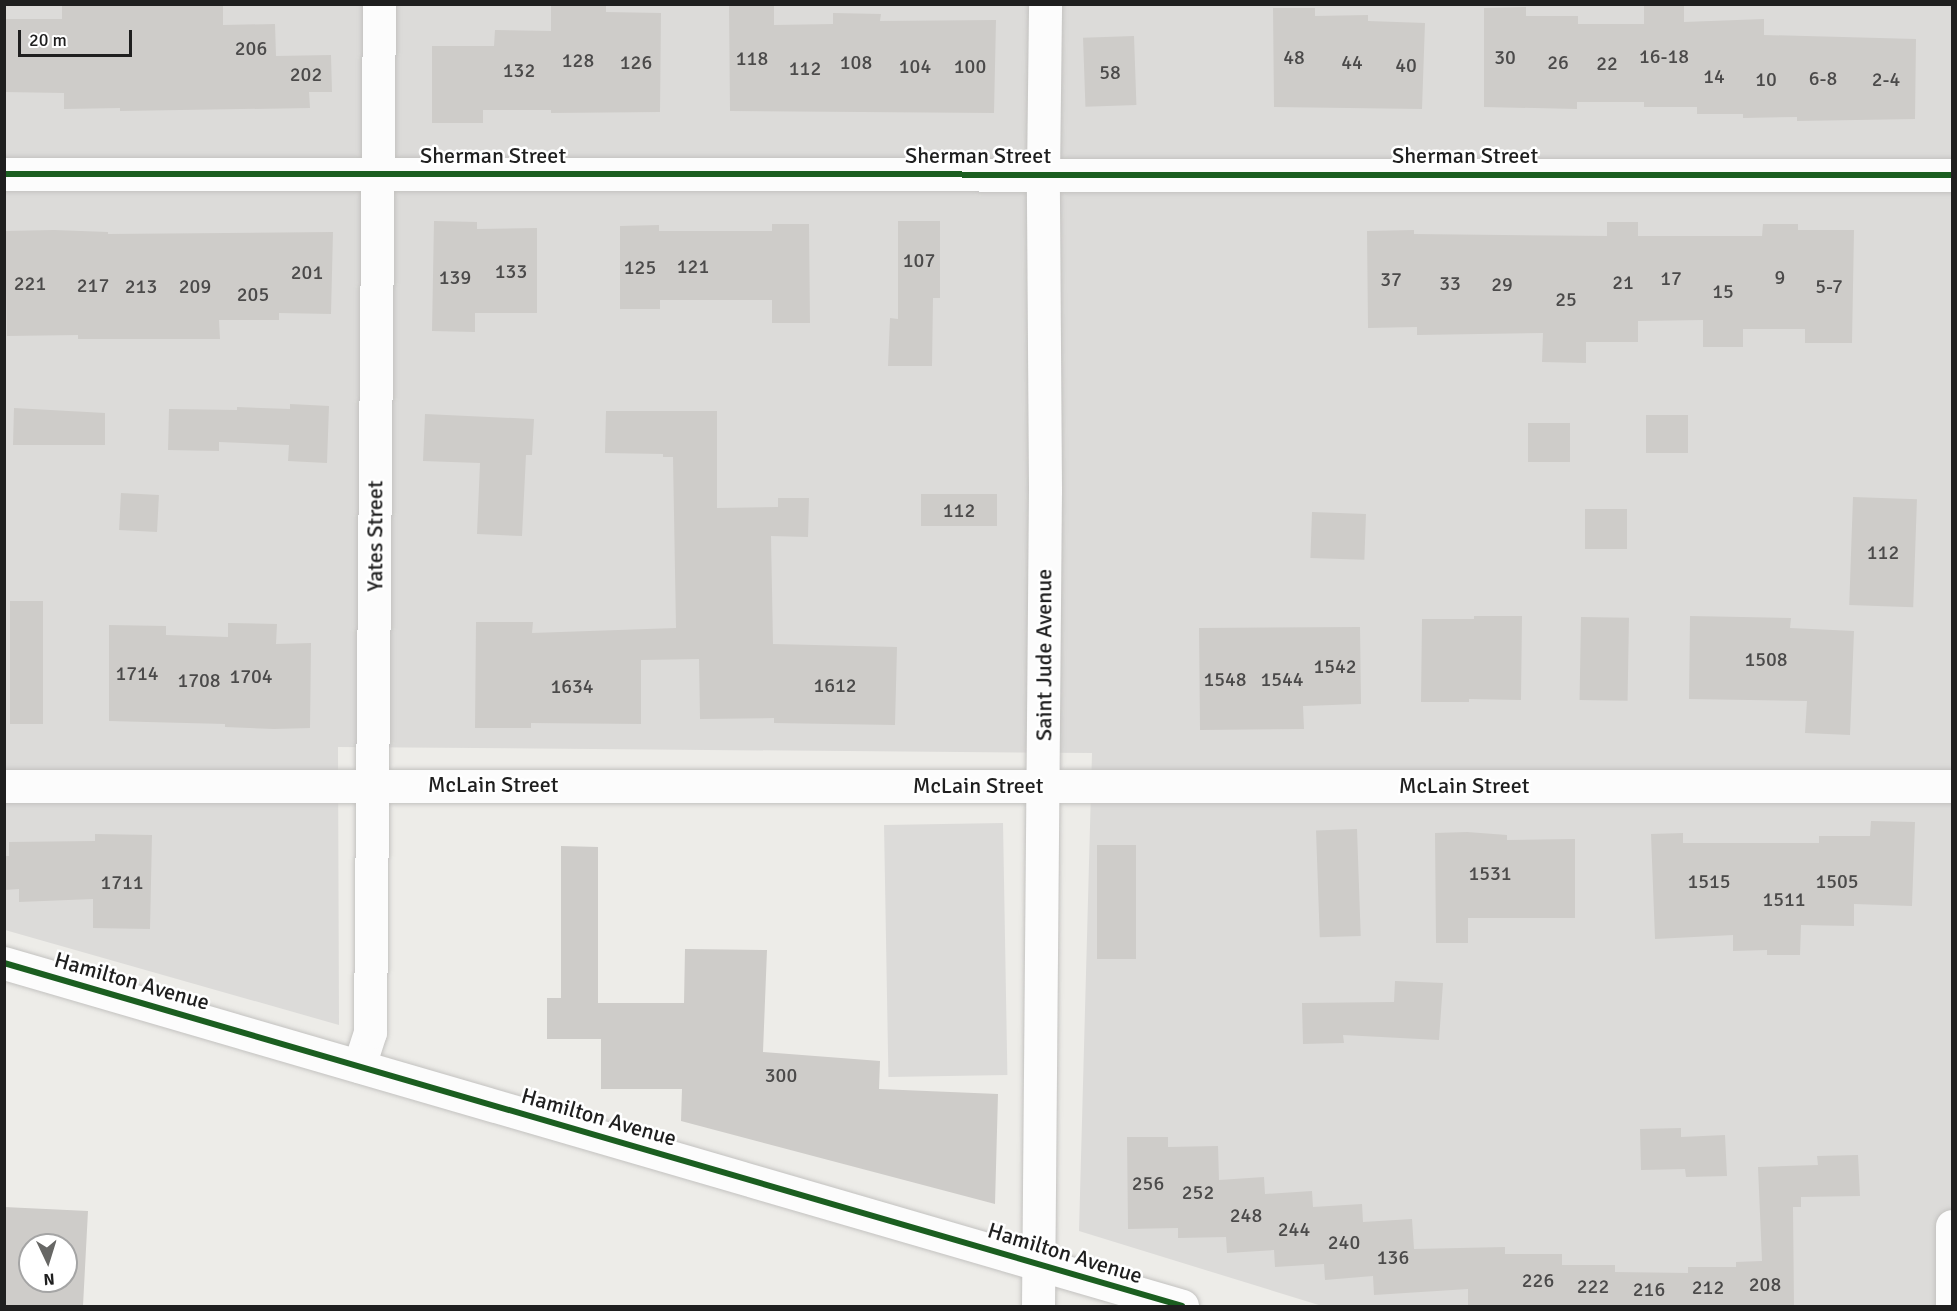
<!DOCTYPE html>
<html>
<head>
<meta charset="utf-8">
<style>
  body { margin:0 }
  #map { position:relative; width:1957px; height:1311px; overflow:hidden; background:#edece8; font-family:Signika,sans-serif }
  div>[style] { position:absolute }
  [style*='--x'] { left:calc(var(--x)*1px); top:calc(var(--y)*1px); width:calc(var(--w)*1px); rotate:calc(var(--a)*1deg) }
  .residential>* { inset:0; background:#dcdbd9; transform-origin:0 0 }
  .building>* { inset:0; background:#ceccc9; transform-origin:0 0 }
  .roads { filter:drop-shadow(0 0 2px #c3c2c0) drop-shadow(0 0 2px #c3c2c0) }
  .minor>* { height:33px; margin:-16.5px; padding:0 16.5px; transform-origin:16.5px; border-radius:16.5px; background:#fcfcfc }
  .cycleway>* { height:6px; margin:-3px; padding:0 3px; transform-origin:3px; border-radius:3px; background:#1b5e20 }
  span { translate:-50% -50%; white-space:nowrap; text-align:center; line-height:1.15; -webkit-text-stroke:5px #fff; paint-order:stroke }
  .number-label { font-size:20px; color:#4b4a4a }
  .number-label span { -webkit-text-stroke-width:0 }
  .street-label { font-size:22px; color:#1f1f1f }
  .frame { position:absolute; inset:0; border:6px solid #1f1f1f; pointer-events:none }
  .north { position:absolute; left:18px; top:1233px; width:60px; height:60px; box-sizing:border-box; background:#fff; border:2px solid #a5a5a5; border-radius:50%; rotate:176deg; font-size:16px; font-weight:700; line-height:24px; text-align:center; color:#1f1f1f }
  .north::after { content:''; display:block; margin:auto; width:21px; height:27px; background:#676765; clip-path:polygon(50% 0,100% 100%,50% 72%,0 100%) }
  .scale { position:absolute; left:18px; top:30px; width:114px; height:27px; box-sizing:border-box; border:3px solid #1f1f1f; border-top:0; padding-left:8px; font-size:18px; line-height:21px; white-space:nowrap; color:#1f1f1f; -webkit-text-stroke:4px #fff; paint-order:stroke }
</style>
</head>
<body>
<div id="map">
  <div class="residential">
    <i style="clip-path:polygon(4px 5px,1952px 5px,1952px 1306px,1322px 1306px,1079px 1231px,1092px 753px,338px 747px,339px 1025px,5px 930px)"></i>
    <i style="left:1003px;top:823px;width:252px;height:119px;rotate:89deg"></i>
  </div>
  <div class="building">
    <i style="clip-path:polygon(62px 4px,223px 4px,223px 25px,275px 24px,276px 56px,331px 55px,332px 92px,309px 92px,310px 108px,120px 111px,120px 108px,64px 109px,64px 93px,4px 92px,4px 19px,62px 19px)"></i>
    <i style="clip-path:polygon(1644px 4px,1684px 4px,1684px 22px,1764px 19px,1764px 35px,1916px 39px,1915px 119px,1797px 121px,1797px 117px,1743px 118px,1743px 114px,1697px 114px,1697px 107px,1644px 107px,1644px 102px,1577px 102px,1577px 109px,1484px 107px,1484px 8px,1526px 7px,1526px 16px,1578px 16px,1578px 24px,1644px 24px)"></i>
    <i style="clip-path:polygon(551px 6px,606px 6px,606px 12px,661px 13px,660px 112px,551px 113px,551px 110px,483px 110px,483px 123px,432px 123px,432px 46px,494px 46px,495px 30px,551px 31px)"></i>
    <i style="clip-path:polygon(729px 6px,774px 6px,774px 25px,833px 24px,833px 13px,881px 14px,880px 21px,996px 20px,994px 113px,730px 111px)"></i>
    <i style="clip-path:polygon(1273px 8px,1315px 8px,1315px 16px,1368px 15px,1368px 21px,1425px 23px,1422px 109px,1274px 107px)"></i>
    <i style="left:1134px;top:36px;width:69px;height:51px;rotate:88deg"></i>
    <i style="clip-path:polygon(434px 221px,477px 222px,477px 229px,537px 228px,537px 313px,475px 313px,475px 332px,432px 331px)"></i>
    <i style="clip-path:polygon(898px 221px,940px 221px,940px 298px,933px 298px,932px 366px,888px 366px,890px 318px,898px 319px)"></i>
    <i style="clip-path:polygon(1607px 222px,1638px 222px,1638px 236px,1762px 236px,1763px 224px,1798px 224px,1798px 230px,1854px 230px,1852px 343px,1805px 343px,1805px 329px,1743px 329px,1743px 347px,1703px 347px,1703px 320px,1638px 321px,1638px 342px,1586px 342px,1586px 363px,1542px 362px,1543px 333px,1417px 335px,1417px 327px,1368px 328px,1367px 231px,1414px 230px,1414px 234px,1607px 236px)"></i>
    <i style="clip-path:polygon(772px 224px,809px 224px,810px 323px,772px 323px,772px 300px,660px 300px,660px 309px,620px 309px,620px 226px,659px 225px,659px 231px,772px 231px)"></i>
    <i style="clip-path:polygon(54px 230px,108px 232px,108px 234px,333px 232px,331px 314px,279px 313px,279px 320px,219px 320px,220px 339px,78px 339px,78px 335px,7px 336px,5px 231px)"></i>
    <i style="clip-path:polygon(290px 404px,329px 406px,327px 463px,288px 461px,289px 445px,219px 442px,219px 451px,168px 450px,169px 409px,237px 410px,237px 407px,290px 409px)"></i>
    <i style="clip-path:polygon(14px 408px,105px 413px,105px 445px,13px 445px)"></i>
    <i style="clip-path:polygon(606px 411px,717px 411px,717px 508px,778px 507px,778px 498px,809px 498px,808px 537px,771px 536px,773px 644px,897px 647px,895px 725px,774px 723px,774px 718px,700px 719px,699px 659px,641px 660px,641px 724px,531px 723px,531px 728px,475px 728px,476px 622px,533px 622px,532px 633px,676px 628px,673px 457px,663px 457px,663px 454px,605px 453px)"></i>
    <i style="clip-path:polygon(425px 414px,534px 419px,532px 455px,526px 455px,522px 536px,477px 534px,480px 463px,423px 461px)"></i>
    <i style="left:1646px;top:415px;width:42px;height:38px"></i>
    <i style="left:1528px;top:423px;width:42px;height:39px"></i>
    <i style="left:121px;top:493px;width:38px;height:37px;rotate:3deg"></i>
    <i style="left:997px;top:494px;width:32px;height:76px;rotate:90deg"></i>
    <i style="left:1853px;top:497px;width:64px;height:108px;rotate:2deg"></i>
    <i style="left:1627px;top:509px;width:40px;height:42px;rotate:90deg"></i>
    <i style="left:1312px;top:512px;width:54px;height:46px;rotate:2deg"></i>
    <i style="left:43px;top:601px;width:123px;height:33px;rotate:90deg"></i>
    <i style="clip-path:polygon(1474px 616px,1522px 616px,1521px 700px,1469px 699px,1469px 702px,1421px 702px,1422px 619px,1474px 619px)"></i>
    <i style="clip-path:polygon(1690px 616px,1791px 618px,1790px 628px,1854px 631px,1850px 735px,1805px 733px,1807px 701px,1689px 699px)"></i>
    <i style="left:1581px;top:617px;width:48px;height:83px;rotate:1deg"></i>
    <i style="clip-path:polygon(228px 623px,277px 624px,276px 644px,311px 643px,310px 728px,274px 729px,225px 727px,225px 724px,109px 721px,109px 625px,166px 626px,166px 635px,228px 637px)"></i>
    <i style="clip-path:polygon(1360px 627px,1361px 704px,1303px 706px,1304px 729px,1200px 730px,1199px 628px)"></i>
    <i style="clip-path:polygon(1871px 821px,1915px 822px,1912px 906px,1854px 904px,1854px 926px,1801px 925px,1800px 955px,1767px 955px,1767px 950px,1733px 951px,1733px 935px,1655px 939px,1651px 834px,1683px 833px,1683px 843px,1819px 843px,1819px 836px,1870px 836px)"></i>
    <i style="left:1357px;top:829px;width:107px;height:41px;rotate:88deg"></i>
    <i style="clip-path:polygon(1467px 832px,1507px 835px,1507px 840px,1575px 839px,1575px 918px,1468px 918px,1468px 943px,1436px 943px,1435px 833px)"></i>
    <i style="clip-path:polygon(95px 834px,152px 835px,150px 929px,93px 928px,93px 899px,19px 902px,19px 889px,4px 890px,4px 856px,9px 856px,9px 842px,95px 841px)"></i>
    <i style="left:1097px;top:845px;width:39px;height:114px"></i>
    <i style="clip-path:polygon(561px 846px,598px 847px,598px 1003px,684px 1003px,685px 949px,767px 950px,763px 1052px,880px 1061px,879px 1089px,998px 1094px,995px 1204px,681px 1121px,682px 1089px,601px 1089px,601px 1039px,547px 1039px,547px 998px,561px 998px)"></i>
    <i style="clip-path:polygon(1395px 981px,1443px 983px,1439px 1040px,1343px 1035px,1344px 1043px,1303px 1044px,1302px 1003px,1394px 1002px)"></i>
    <i style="clip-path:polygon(1681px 1128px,1681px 1137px,1725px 1135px,1727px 1176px,1686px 1177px,1685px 1169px,1641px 1170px,1640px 1129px)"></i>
    <i style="clip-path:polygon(1127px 1137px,1168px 1137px,1168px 1147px,1218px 1146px,1219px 1180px,1264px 1177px,1265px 1194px,1312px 1191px,1313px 1207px,1362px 1204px,1363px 1222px,1412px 1219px,1414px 1249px,1505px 1247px,1505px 1254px,1562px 1254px,1562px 1265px,1615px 1265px,1615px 1272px,1688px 1273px,1688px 1267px,1736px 1267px,1736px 1262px,1762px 1261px,1758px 1167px,1818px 1165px,1817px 1156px,1858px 1155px,1860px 1196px,1801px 1197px,1801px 1207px,1793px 1207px,1794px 1306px,1468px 1306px,1468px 1289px,1374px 1295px,1373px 1276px,1325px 1280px,1324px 1264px,1275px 1267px,1274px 1250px,1227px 1253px,1226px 1237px,1178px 1238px,1178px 1228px,1128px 1229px)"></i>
    <i style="clip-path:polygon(evenodd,4px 1207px,88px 1211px,83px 1306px,4px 1306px,4px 1207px,30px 1245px,66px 1245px,66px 1281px,30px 1281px,30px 1245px)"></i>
  </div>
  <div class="roads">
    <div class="minor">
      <i style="--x:4;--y:174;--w:1948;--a:0.03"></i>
      <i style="--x:4;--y:786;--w:1948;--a:0"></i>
      <i style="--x:4;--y:963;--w:1227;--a:16.23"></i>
      <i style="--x:359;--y:1066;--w:36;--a:-72"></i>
      <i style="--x:370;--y:1032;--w:1028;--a:-89.5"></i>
      <i style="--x:1038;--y:1306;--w:816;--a:-89.51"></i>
      <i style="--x:1045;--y:490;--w:316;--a:-90.4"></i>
      <i style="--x:1043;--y:174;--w:170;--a:-89.3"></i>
      <i style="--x:1952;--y:1306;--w:80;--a:-90"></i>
    </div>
  </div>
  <div class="cycleway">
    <i style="--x:4;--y:174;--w:1948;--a:0.03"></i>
    <i style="--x:4;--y:963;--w:1227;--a:16.23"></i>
  </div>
  <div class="number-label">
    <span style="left:251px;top:48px">206</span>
    <span style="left:1664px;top:56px">16-18</span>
    <span style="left:1294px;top:57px">48</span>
    <span style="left:1505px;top:57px">30</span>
    <span style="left:752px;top:58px">118</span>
    <span style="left:578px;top:60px">128</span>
    <span style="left:636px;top:62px">126</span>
    <span style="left:856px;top:62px">108</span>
    <span style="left:1352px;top:62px">44</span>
    <span style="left:1558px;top:62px">26</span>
    <span style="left:1607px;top:63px">22</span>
    <span style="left:1406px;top:65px">40</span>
    <span style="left:915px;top:66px">104</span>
    <span style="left:970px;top:66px">100</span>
    <span style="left:805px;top:68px">112</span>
    <span style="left:519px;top:70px">132</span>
    <span style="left:1110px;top:72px">58</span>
    <span style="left:306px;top:74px">202</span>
    <span style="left:1714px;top:76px">14</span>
    <span style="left:1823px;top:78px">6-8</span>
    <span style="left:1766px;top:79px">10</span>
    <span style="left:1886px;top:79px">2-4</span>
    <span style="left:919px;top:260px">107</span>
    <span style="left:693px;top:266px">121</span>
    <span style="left:640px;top:267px">125</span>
    <span style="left:511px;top:271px">133</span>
    <span style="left:307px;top:272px">201</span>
    <span style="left:455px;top:277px">139</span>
    <span style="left:1780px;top:277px">9</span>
    <span style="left:1671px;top:278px">17</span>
    <span style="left:1391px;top:279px">37</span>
    <span style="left:1623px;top:282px">21</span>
    <span style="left:30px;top:283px">221</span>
    <span style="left:1450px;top:283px">33</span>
    <span style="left:1502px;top:284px">29</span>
    <span style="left:93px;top:285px">217</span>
    <span style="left:141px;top:286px">213</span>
    <span style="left:195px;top:286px">209</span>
    <span style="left:1829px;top:286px">5-7</span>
    <span style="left:1723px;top:291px">15</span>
    <span style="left:253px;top:294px">205</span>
    <span style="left:1566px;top:299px">25</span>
    <span style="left:959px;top:510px">112</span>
    <span style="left:1883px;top:552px">112</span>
    <span style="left:1766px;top:659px">1508</span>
    <span style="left:1335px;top:666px">1542</span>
    <span style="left:137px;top:673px">1714</span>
    <span style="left:251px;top:676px">1704</span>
    <span style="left:1225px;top:679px">1548</span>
    <span style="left:1282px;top:679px">1544</span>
    <span style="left:199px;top:680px">1708</span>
    <span style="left:835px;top:685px">1612</span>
    <span style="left:572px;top:686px">1634</span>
    <span style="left:1490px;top:873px">1531</span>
    <span style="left:1709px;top:881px">1515</span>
    <span style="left:1837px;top:881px">1505</span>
    <span style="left:122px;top:882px">1711</span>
    <span style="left:1784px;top:899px">1511</span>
    <span style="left:781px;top:1075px">300</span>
    <span style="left:1148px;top:1183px">256</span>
    <span style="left:1198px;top:1192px">252</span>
    <span style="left:1246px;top:1215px">248</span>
    <span style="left:1294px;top:1229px">244</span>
    <span style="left:1344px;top:1242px">240</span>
    <span style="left:1393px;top:1257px">136</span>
    <span style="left:1538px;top:1280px">226</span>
    <span style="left:1765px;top:1284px">208</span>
    <span style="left:1593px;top:1286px">222</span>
    <span style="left:1708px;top:1287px">212</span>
    <span style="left:1649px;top:1289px">216</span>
  </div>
  <div class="street-label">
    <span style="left:493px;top:156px">Sherman Street</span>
    <span style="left:978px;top:156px">Sherman Street</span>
    <span style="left:1465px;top:156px">Sherman Street</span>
    <span style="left:375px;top:536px;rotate:-90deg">Yates Street</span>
    <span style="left:1044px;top:655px;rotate:-90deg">Saint Jude Avenue</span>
    <span style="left:493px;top:785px">McLain Street</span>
    <span style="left:978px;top:786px">McLain Street</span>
    <span style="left:1464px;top:786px">McLain Street</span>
    <span style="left:132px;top:981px;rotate:16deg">Hamilton Avenue</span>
    <span style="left:599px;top:1117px;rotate:16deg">Hamilton Avenue</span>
    <span style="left:1065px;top:1253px;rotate:17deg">Hamilton Avenue</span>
  </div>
  <div class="frame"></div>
  <div class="north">N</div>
  <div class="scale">20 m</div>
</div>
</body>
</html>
